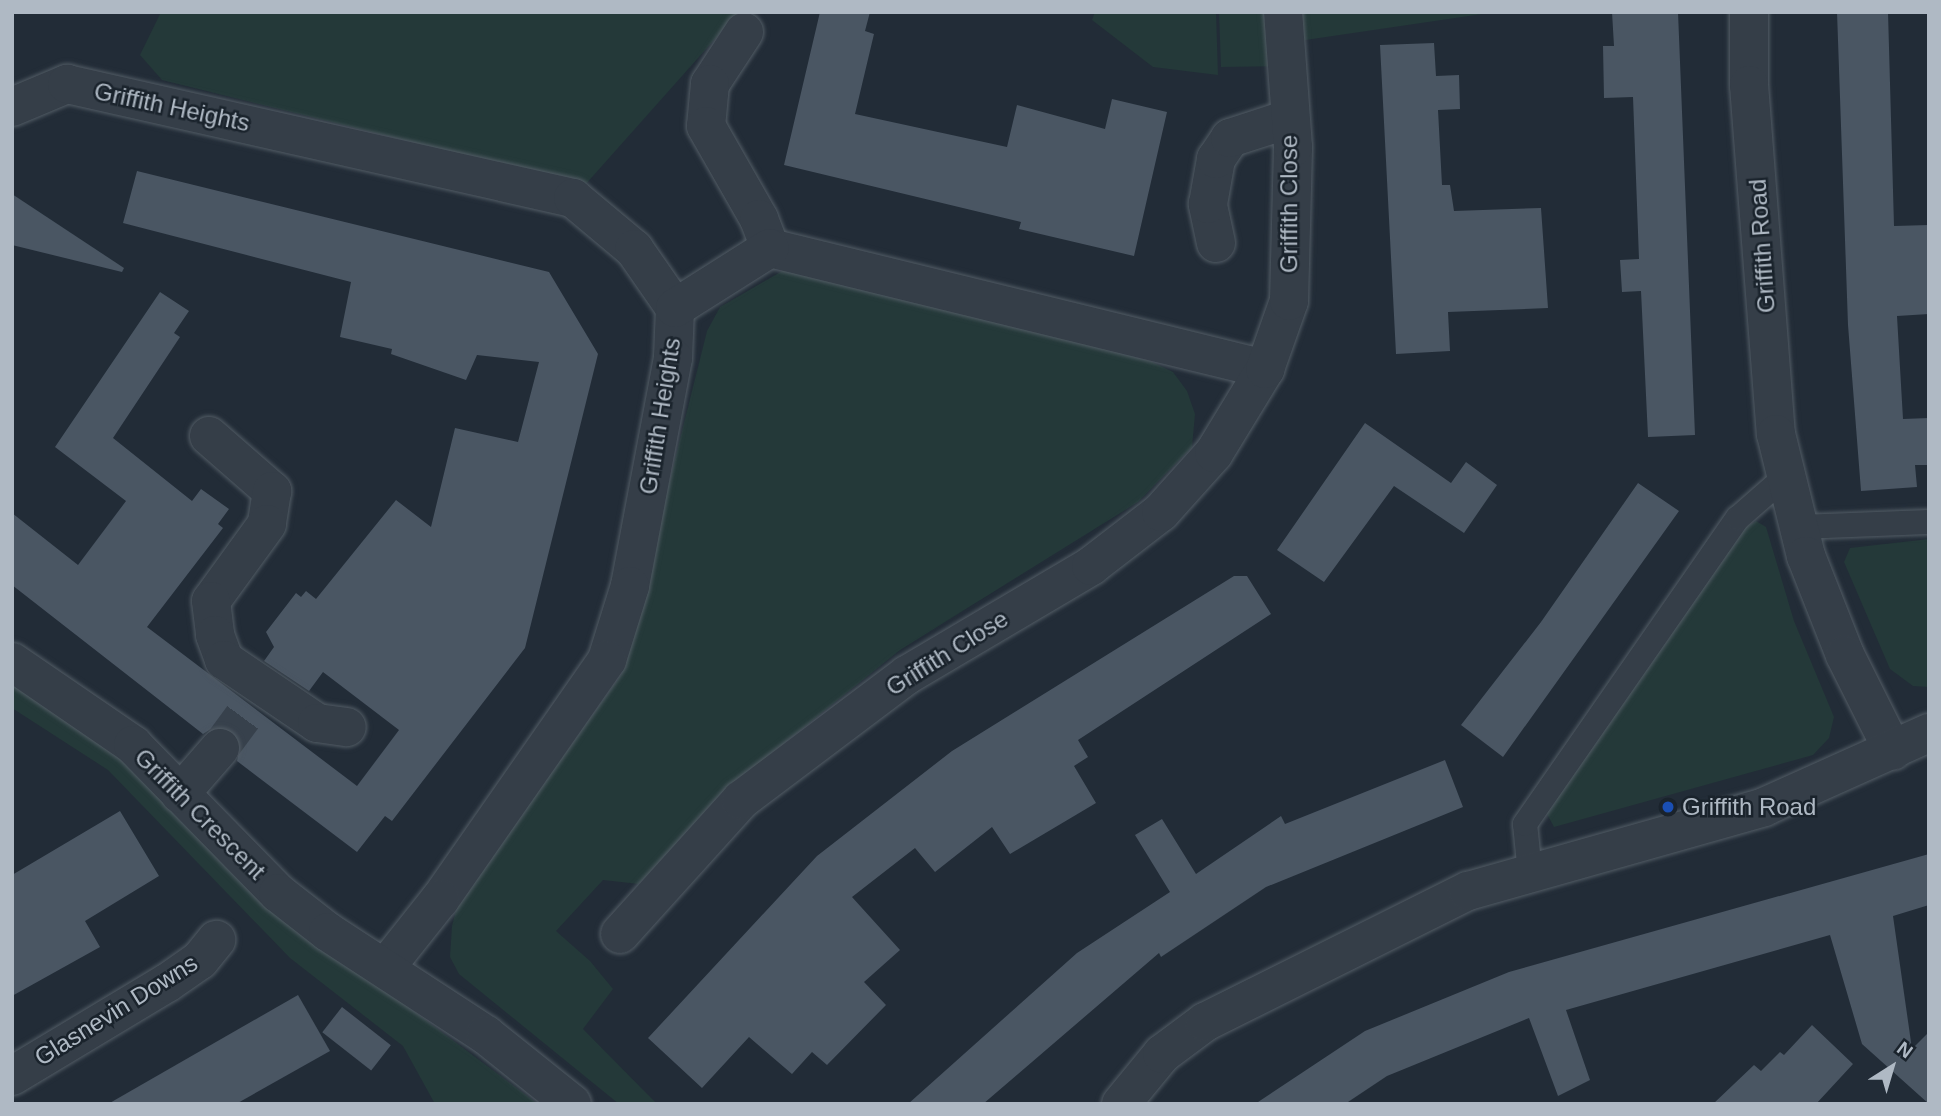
<!DOCTYPE html>
<html>
<head>
<meta charset="utf-8">
<style>
  body { margin:0 }
  #map { position:relative; width:1941px; height:1116px; overflow:hidden; background:#222c37; font-family:Arial,sans-serif }
  div>[style] { position:absolute }
  [style*='--x'] { left:calc(var(--x)*1px); top:calc(var(--y)*1px); width:calc(var(--w)*1px); rotate:calc(var(--a)*1deg) }
  .green>* { inset:0; background:#243939 }
  .building>* { inset:0; background:#4a5663; transform-origin:0 0 }
  .minor-tunnel>* { height:38px; margin-top:-19px; transform-origin:0; background:repeating-linear-gradient(90deg,#37414c 0 38px,transparent 0 57px) }
  .roads { filter:drop-shadow(0 0 2px #525c65) drop-shadow(0 0 2px #525c65) }
  .service>* { height:24px; margin:-12px; padding:0 12px; transform-origin:12px; border-radius:12px; background:#353e48 }
  .minor>* { height:38px; margin:-19px; padding:0 19px; transform-origin:19px; border-radius:19px; background:#353e48 }
  .dots>* { width:19px; height:19px; translate:-50% -50%; box-sizing:border-box; border:4px solid #1a232c; border-radius:50% }
  span { translate:-50% -50%; white-space:nowrap; text-align:center; line-height:1.15; -webkit-text-stroke:5px #1a232c; paint-order:stroke }
  .street-label { font-size:24px; color:#afb9c4 }
  .poi-label { font-size:24px; color:#afb9c4 }
  .left { translate:0 -50%; text-align:left }
  .frame { position:absolute; inset:0; border:14px solid #afb9c4; pointer-events:none }
  .north { position:absolute; left:1857px; top:1032px; width:70px; height:70px; -webkit-text-stroke:5px #1a232c; paint-order:stroke; rotate:37deg; font-size:19px; font-weight:700; line-height:28px; text-align:center; color:#afb9c4 }
  .north::after { content:''; display:block; margin:auto; width:24px; height:32px; background:#afb9c4; clip-path:polygon(50% 0,100% 100%,50% 72%,0 100%) }
</style>
</head>
<body>
<div id="map">
  <div class="green">
    <i style="clip-path:polygon(161px 12px,739px 12px,585px 185px,162px 80px,140px 55px)"></i>
    <i style="clip-path:polygon(1095px 12px,1216px 12px,1218px 75px,1153px 67px,1092px 20px)"></i>
    <i style="clip-path:polygon(1219px 12px,1496px 12px,1285px 43px,1286px 66px,1221px 67px)"></i>
    <i style="clip-path:polygon(784px 270px,821px 275px,1150px 361px,1173px 372px,1187px 391px,1195px 414px,1192px 447px,1138px 502px,900px 650px,732px 785px,639px 884px,603px 880px,556px 931px,590px 961px,613px 989px,583px 1029px,657px 1104px,619px 1104px,459px 974px,450px 957px,452px 926px,458px 903px,621px 675px,707px 331px,720px 307px)"></i>
    <i style="clip-path:polygon(1756px 521px,1766px 527px,1794px 621px,1834px 717px,1829px 738px,1813px 755px,1554px 827px,1546px 812px,1746px 527px)"></i>
    <i style="clip-path:polygon(1929px 539px,1929px 687px,1913px 686px,1890px 669px,1844px 562px,1850px 548px)"></i>
    <i style="clip-path:polygon(12px 672px,121px 751px,376px 983px,538px 1104px,435px 1104px,403px 1046px,290px 958px,108px 770px,12px 708px)"></i>
  </div>
  <div class="building">
    <i style="clip-path:polygon(820px 12px,870px 12px,865px 31px,874px 34px,855px 114px,1007px 147px,1017px 105px,1105px 129px,1112px 99px,1167px 112px,1134px 256px,1019px 229px,1021px 222px,784px 165px)"></i>
    <i style="clip-path:polygon(1612px 12px,1678px 12px,1695px 435px,1648px 437px,1641px 291px,1622px 292px,1620px 260px,1639px 259px,1633px 97px,1604px 98px,1603px 46px,1614px 46px)"></i>
    <i style="clip-path:polygon(1837px 12px,1888px 12px,1894px 226px,1929px 225px,1929px 314px,1897px 316px,1903px 419px,1929px 418px,1929px 465px,1915px 465px,1917px 487px,1861px 491px,1848px 325px)"></i>
    <i style="clip-path:polygon(1434px 43px,1436px 76px,1459px 75px,1460px 109px,1438px 110px,1442px 185px,1450px 185px,1454px 211px,1541px 208px,1548px 308px,1448px 312px,1450px 351px,1396px 354px,1380px 45px)"></i>
    <i style="clip-path:polygon(137px 171px,549px 272px,598px 354px,525px 648px,392px 821px,385px 816px,357px 852px,237px 761px,241px 742px,234px 731px,214px 727px,203px 734px,12px 585px,12px 513px,78px 565px,126px 501px,55px 447px,160px 292px,189px 311px,174px 333px,180px 337px,113px 438px,192px 501px,201px 489px,229px 509px,218px 524px,223px 528px,147px 627px,357px 786px,399px 730px,323px 672px,309px 691px,264px 661px,274px 647px,266px 632px,296px 593px,301px 597px,306px 591px,316px 599px,396px 500px,431px 527px,455px 428px,518px 442px,539px 362px,477px 355px,466px 380px,391px 354px,392px 349px,340px 337px,351px 282px,123px 223px)"></i>
    <i style="clip-path:polygon(12px 194px,124px 268px,122px 272px,12px 245px)"></i>
    <i style="clip-path:polygon(1365px 423px,1451px 483px,1466px 462px,1497px 485px,1464px 533px,1394px 486px,1324px 582px,1277px 550px)"></i>
    <i style="clip-path:polygon(1638px 483px,1679px 511px,1503px 757px,1461px 725px,1541px 622px)"></i>
    <i style="clip-path:polygon(1234px 576px,1247px 576px,1271px 614px,1078px 740px,1088px 757px,1074px 766px,1096px 803px,1010px 854px,992px 827px,935px 872px,915px 848px,852px 897px,900px 950px,864px 982px,886px 1005px,827px 1065px,812px 1052px,792px 1074px,749px 1037px,702px 1088px,648px 1038px,817px 856px,952px 751px)"></i>
    <i style="clip-path:polygon(1445px 760px,1463px 807px,1266px 887px,1161px 957px,1159px 953px,983px 1104px,908px 1104px,1077px 953px,1170px 892px,1135px 835px,1162px 819px,1196px 874px,1281px 816px,1285px 824px)"></i>
    <i style="clip-path:polygon(120px 811px,159px 876px,85px 921px,100px 947px,12px 996px,12px 875px)"></i>
    <i style="clip-path:polygon(1929px 854px,1929px 905px,1893px 916px,1912px 1049px,1929px 1032px,1929px 1104px,1862px 1044px,1830px 935px,1566px 1010px,1590px 1080px,1558px 1096px,1529px 1018px,1387px 1076px,1345px 1104px,1255px 1104px,1365px 1031px,1509px 972px)"></i>
    <i style="clip-path:polygon(298px 995px,330px 1051px,236px 1104px,108px 1104px)"></i>
    <i style="left:342px;top:1007px;width:62px;height:32px;rotate:38deg"></i>
    <i style="clip-path:polygon(1812px 1025px,1853px 1064px,1816px 1104px,1713px 1104px,1754px 1065px,1761px 1071px,1780px 1052px,1784px 1055px)"></i>
  </div>
  <div class="minor-tunnel">
    <i style="--x:220;--y:748;--w:52;--a:-53.6"></i>
  </div>
  <div class="roads">
    <div class="service">
      <i style="--x:1799;--y:527;--w:130;--a:-2.2"></i>
      <i style="--x:1530;--y:873;--w:49;--a:-95.8"></i>
      <i style="--x:1525;--y:824;--w:373;--a:-55.2"></i>
      <i style="--x:1738;--y:518;--w:64;--a:-41.2"></i>
    </div>
    <div class="minor">
      <i style="--x:1749;--y:12;--w:73;--a:90"></i>
      <i style="--x:1749;--y:85;--w:350;--a:85.6"></i>
      <i style="--x:1776;--y:434;--w:126;--a:76.2"></i>
      <i style="--x:1806;--y:556;--w:106;--a:68.5"></i>
      <i style="--x:1845;--y:655;--w:107;--a:63.4"></i>
      <i style="--x:744;--y:32;--w:62;--a:123.2"></i>
      <i style="--x:710;--y:84;--w:42;--a:95.4"></i>
      <i style="--x:706;--y:126;--w:107;--a:60.3"></i>
      <i style="--x:759;--y:219;--w:31;--a:69"></i>
      <i style="--x:12;--y:107;--w:60;--a:-22.7"></i>
      <i style="--x:67;--y:84;--w:519;--a:12.7"></i>
      <i style="--x:573;--y:198;--w:80;--a:39.9"></i>
      <i style="--x:634;--y:249;--w:72;--a:55.2"></i>
      <i style="--x:675;--y:308;--w:50;--a:92.3"></i>
      <i style="--x:673;--y:358;--w:232;--a:100.7"></i>
      <i style="--x:630;--y:586;--w:77;--a:107.3"></i>
      <i style="--x:607;--y:660;--w:292;--a:124.9"></i>
      <i style="--x:440;--y:899;--w:87;--a:128.5"></i>
      <i style="--x:1216;--y:243;--w:40;--a:-102"></i>
      <i style="--x:1208;--y:204;--w:46;--a:-79.9"></i>
      <i style="--x:1216;--y:159;--w:25;--a:-56"></i>
      <i style="--x:1230;--y:138;--w:62;--a:-17.9"></i>
      <i style="--x:770;--y:248;--w:510;--a:13.74"></i>
      <i style="--x:675;--y:308;--w:112;--a:-32.3"></i>
      <i style="--x:209;--y:436;--w:84;--a:41.1"></i>
      <i style="--x:272;--y:491;--w:33;--a:99"></i>
      <i style="--x:267;--y:524;--w:95;--a:126"></i>
      <i style="--x:211;--y:601;--w:34;--a:83"></i>
      <i style="--x:215;--y:635;--w:27;--a:70"></i>
      <i style="--x:224;--y:660;--w:112;--a:34.1"></i>
      <i style="--x:317;--y:723;--w:30;--a:8"></i>
      <i style="--x:12;--y:662;--w:147;--a:34.4"></i>
      <i style="--x:133;--y:745;--w:207;--a:45.6"></i>
      <i style="--x:278;--y:893;--w:63;--a:38"></i>
      <i style="--x:328;--y:932;--w:189;--a:33.1"></i>
      <i style="--x:486;--y:1035;--w:110;--a:38.7"></i>
      <i style="--x:180;--y:794;--w:61;--a:-49"></i>
      <i style="--x:620;--y:934;--w:181;--a:-47.9"></i>
      <i style="--x:741;--y:800;--w:208;--a:-37"></i>
      <i style="--x:907;--y:675;--w:214;--a:-30.6"></i>
      <i style="--x:1091;--y:566;--w:88;--a:-37.6"></i>
      <i style="--x:1161;--y:512;--w:79;--a:-48.1"></i>
      <i style="--x:1214;--y:453;--w:98;--a:-58.7"></i>
      <i style="--x:1265;--y:369;--w:72;--a:-70.6"></i>
      <i style="--x:1289;--y:301;--w:154;--a:-88.5"></i>
      <i style="--x:1293;--y:147;--w:135;--a:-94.2"></i>
      <i style="--x:12;--y:1076;--w:181;--a:-31"></i>
      <i style="--x:167;--y:983;--w:40;--a:-34.9"></i>
      <i style="--x:200;--y:960;--w:26;--a:-51"></i>
      <i style="--x:1121;--y:1104;--w:65;--a:-50.6"></i>
      <i style="--x:1162;--y:1054;--w:54;--a:-36.7"></i>
      <i style="--x:1205;--y:1022;--w:294;--a:-26.5"></i>
      <i style="--x:1468;--y:891;--w:308;--a:-15.8"></i>
      <i style="--x:1764;--y:807;--w:181;--a:-24.2"></i>
    </div>
  </div>
  <div class="dots">
    <i style="left:1668px;top:807px;background:#1a4fb4"></i>
  </div>
  <div class="street-label">
    <span style="left:172px;top:107px;rotate:12deg">Griffith Heights</span>
    <span style="left:1289px;top:204px;rotate:-90deg">Griffith Close</span>
    <span style="left:1762px;top:246px;rotate:-94deg">Griffith Road</span>
    <span style="left:660px;top:416px;rotate:-81deg">Griffith Heights</span>
    <span style="left:947px;top:653px;rotate:-32deg">Griffith Close</span>
    <span style="left:200px;top:814px;rotate:45deg">Griffith Crescent</span>
    <span style="left:116px;top:1010px;rotate:-32deg">Glasnevin Downs</span>
  </div>
  <div class="poi-label">
    <span class="left" style="left:1682px;top:807px">Griffith Road</span>
  </div>
  <div class="frame"></div>
  <div class="north">N</div>
</div>
</body>
</html>
